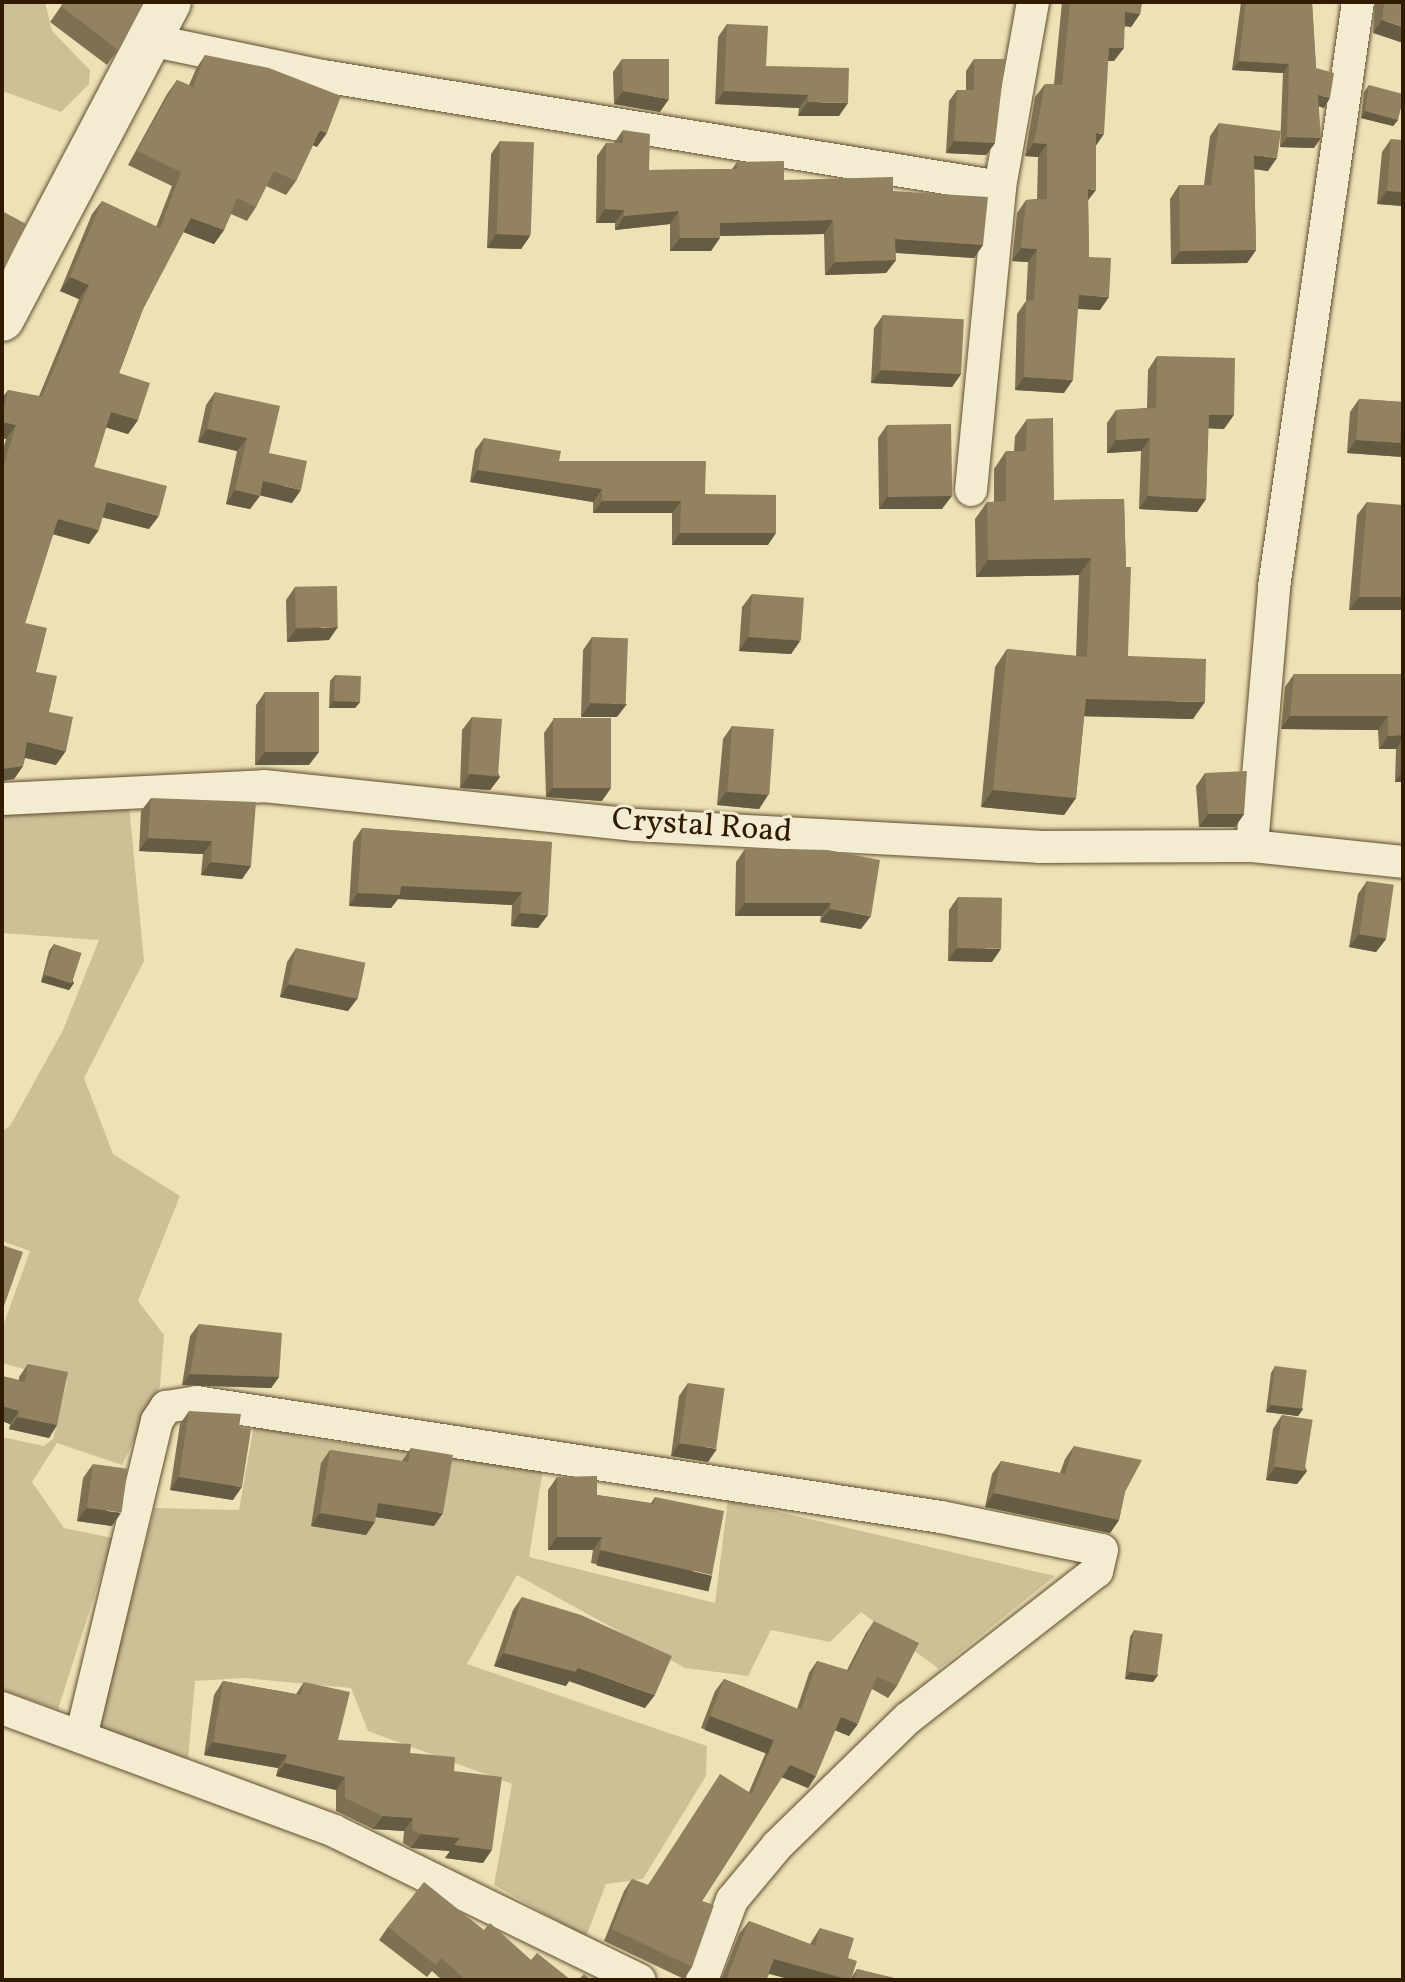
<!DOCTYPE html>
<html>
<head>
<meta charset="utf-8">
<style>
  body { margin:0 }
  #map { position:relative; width:1405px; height:1982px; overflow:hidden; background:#ede2b6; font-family:Vollkorn,serif }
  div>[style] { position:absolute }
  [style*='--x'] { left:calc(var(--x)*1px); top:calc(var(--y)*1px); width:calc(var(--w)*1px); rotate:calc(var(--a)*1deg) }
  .green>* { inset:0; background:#cdc097 }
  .roads { filter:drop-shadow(0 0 2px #5f4c2f) drop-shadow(0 0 2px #5f4c2f) }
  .street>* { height:32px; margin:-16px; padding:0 16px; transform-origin:16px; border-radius:16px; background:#f3ecd0 }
  .secondary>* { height:44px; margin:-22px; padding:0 22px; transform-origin:22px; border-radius:22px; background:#f3ecd0 }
  .wall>* { inset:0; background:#7e7053 }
  .shaded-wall>* { inset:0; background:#665b43; transform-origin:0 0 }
  .building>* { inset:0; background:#928260; transform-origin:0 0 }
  span { translate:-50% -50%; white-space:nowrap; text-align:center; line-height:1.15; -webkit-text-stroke:6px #f3ecd0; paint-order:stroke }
  .street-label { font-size:32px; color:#301a02 }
  .frame { position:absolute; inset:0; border:4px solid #301a02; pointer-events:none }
</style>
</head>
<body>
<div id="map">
  <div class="green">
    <i style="clip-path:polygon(2px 2px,45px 2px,52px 31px,90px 70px,89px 84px,61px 112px,2px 91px)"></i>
    <i style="clip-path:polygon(129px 805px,144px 961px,84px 1078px,113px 1154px,180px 1196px,138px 1301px,164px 1335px,160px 1386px,122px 1465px,57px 1443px,32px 1482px,64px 1528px,113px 1538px,58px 1709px,2px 1690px,2px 1437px,44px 1446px,53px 1439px,67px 1381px,2px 1363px,2px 1329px,30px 1251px,2px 1241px,2px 1131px,10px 1126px,63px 1030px,99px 940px,2px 933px,2px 813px)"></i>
    <i style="clip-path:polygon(254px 1424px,306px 1438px,543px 1469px,529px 1557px,715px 1603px,728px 1500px,1055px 1576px,939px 1669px,861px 1612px,830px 1642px,771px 1630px,748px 1676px,685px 1668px,517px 1575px,467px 1664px,707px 1746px,706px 1776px,643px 1879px,606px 1884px,586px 1937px,494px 1885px,512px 1784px,368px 1731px,351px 1688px,244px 1678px,195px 1681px,188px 1759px,97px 1728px,155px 1508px,239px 1510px)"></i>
  </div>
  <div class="roads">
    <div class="street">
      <i style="--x:150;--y:40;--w:177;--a:11.8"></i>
      <i style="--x:323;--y:76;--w:686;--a:9.31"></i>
      <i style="--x:971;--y:490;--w:304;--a:-84.5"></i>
      <i style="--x:1000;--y:187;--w:188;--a:-79.9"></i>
      <i style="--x:2;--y:799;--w:262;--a:-2.8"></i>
      <i style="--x:264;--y:786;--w:373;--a:6"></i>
      <i style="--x:635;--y:825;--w:404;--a:3.1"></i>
      <i style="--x:1038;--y:847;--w:214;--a:-0.3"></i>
      <i style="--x:1252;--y:846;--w:152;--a:6"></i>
      <i style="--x:1252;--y:846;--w:260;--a:-85.1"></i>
      <i style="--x:1274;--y:587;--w:591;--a:-81.83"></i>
      <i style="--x:2;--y:1708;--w:354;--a:20.3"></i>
      <i style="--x:334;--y:1831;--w:340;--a:26"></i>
      <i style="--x:81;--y:1737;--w:325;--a:-76.5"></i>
      <i style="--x:157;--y:1421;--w:17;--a:-57"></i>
      <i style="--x:166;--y:1407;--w:30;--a:-9"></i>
      <i style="--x:196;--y:1402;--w:754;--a:8.78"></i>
      <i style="--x:941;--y:1517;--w:164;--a:11.6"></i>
      <i style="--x:1102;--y:1550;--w:22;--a:103"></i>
      <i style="--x:1097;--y:1571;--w:239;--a:142.1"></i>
      <i style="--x:908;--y:1718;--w:183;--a:135.7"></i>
      <i style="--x:777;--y:1846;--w:70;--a:129.8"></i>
      <i style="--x:732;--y:1900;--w:85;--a:110.6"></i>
    </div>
    <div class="secondary">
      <i style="--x:2;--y:319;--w:358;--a:-62.2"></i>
    </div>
  </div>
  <div class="wall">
    <i style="clip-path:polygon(64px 2px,118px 50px,107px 65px,50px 22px)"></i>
    <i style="clip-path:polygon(1062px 2px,1142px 2px,1140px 14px,1131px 27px,1125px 26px,1114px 61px,1108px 61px,1088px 200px,1089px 257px,1100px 310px,1078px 309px,1064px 393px,1015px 390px,1017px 314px,1026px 301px,1028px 262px,1012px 261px,1017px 213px,1026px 200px,1037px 199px,1038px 157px,1025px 156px,1035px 97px,1045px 84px,1054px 84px)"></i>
    <i style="clip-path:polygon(1241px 2px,1312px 2px,1316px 68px,1324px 108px,1319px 106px,1314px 148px,1280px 147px,1283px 73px,1232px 70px)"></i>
    <i style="clip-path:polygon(1375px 2px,1403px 2px,1373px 33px)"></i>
    <i style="clip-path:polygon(727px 24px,766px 66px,839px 116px,798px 116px,799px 108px,715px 104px,718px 37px)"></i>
    <i style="clip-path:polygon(205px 55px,317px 147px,313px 145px,296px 181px,286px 195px,266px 186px,256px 207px,247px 221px,231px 214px,224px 230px,214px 244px,183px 232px,143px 309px,119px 373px,138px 420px,128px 434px,106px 427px,94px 467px,149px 529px,102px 517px,89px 544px,53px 534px,25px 623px,36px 672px,49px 712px,56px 765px,25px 758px,23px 766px,14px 779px,2px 781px,2px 453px,6px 439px,2px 438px,2px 398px,8px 390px,39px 396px,79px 299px,60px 291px,92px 214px,102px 201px,156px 227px,172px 186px,128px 165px,167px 94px,177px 80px,189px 85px,196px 69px)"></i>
    <i style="clip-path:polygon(622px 59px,660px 112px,614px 104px,613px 72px)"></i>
    <i style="clip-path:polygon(974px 59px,995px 143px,986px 155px,946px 153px,949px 101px,957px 90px,966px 90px,966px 71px)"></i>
    <i style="clip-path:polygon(1369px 85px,1398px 120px,1393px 126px,1361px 118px,1364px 92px)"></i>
    <i style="clip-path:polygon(1219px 123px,1268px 171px,1254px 169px,1256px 250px,1247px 263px,1171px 264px,1170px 199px,1179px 185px,1204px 185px,1210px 136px)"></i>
    <i style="clip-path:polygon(623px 130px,649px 170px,732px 169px,737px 162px,784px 180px,893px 191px,983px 245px,974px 258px,895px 253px,896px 260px,886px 273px,825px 275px,824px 234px,720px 236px,711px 251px,670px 251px,670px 224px,615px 230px,615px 223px,596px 223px,597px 156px,606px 143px,614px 143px)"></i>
    <i style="clip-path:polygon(1391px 139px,1403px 206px,1377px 204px,1382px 152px)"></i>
    <i style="clip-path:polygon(500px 141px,530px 236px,521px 249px,487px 248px,491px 154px)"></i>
    <i style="clip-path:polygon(883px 315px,961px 374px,952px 387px,871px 383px,874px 328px)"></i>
    <i style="clip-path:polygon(1157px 356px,1224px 429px,1208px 428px,1206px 499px,1197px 512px,1139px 509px,1141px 451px,1107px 453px,1107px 423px,1116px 410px,1147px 408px,1148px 370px)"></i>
    <i style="clip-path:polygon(215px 392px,269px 453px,292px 503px,260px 495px,250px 509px,226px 504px,237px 451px,198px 442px,206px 405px)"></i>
    <i style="clip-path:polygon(1359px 399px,1403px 402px,1403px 457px,1347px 453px,1350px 412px)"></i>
    <i style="clip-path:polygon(1027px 419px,1054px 500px,1124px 499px,1128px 656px,1193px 719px,1084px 716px,1076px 798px,1064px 815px,981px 807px,995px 667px,1007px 649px,1076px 656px,1079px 575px,976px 577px,975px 519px,987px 502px,994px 502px,994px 469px,1006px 451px,1014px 451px,1015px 436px)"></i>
    <i style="clip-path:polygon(887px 425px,942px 509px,879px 509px,878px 438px)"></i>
    <i style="clip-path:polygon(484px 438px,559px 461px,705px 494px,768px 545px,672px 545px,672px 513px,593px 513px,593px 502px,470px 482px,475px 450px)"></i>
    <i style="clip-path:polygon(1367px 502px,1403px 610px,1349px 610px,1357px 515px)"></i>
    <i style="clip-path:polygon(295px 587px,329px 640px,287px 642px,286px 600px)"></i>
    <i style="clip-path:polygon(752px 594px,800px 641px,791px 654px,739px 651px,742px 607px)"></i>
    <i style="clip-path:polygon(592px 637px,617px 717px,581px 717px,583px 650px)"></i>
    <i style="clip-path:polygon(1294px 674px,1403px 674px,1403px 782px,1395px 782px,1396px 749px,1379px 749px,1378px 730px,1281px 729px,1285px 687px)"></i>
    <i style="clip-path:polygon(335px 675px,360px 702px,355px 708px,329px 708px,330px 681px)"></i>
    <i style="clip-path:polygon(265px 692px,309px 765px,255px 765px,256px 705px)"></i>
    <i style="clip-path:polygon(472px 717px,500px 777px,490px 790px,460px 788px,462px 730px)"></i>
    <i style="clip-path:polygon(553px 720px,602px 801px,546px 797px,544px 733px)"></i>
    <i style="clip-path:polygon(732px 726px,768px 795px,759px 809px,717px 805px,723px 739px)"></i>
    <i style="clip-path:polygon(1205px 773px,1244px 814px,1235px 827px,1199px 827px,1196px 786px)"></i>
    <i style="clip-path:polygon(151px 798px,251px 866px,242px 879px,201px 875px,203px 854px,139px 851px,141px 811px)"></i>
    <i style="clip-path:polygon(362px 828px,552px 842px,538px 928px,511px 926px,512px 905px,398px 899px,391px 908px,349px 906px,353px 842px)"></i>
    <i style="clip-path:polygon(745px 849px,828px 850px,861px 929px,820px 922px,821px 916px,735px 916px,736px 862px)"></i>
    <i style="clip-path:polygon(1367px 881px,1386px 939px,1376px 952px,1349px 947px,1358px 894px)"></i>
    <i style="clip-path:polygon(958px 897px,992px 962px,948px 961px,949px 910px)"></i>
    <i style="clip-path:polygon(54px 944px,74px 983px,69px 990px,41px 982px,49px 951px)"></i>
    <i style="clip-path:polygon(296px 948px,348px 1011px,280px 997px,287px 962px)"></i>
    <i style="clip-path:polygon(199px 1324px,279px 1377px,271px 1388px,182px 1385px,190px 1336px)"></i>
    <i style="clip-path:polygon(28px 1364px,57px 1425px,49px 1438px,9px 1429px,10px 1424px,2px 1421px,2px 1376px,19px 1380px,19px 1377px)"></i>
    <i style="clip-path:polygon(1275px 1366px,1303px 1409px,1298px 1416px,1266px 1412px,1271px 1373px)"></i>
    <i style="clip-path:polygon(688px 1383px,708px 1462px,671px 1456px,679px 1396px)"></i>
    <i style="clip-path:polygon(189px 1411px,239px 1427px,233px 1500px,170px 1490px,180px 1424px)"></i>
    <i style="clip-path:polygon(1282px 1415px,1307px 1471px,1297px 1484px,1266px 1480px,1273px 1429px)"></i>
    <i style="clip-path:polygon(1074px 1446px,1125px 1492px,1119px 1520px,1110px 1533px,985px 1507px,992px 1474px,1001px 1461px,1060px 1473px,1065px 1459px)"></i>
    <i style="clip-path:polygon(411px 1448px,434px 1526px,376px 1517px,366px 1535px,311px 1526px,321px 1463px,330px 1450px,402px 1461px)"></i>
    <i style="clip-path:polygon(93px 1464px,112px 1526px,77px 1521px,83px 1478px)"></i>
    <i style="clip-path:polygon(557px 1477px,597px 1495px,651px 1503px,655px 1497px,702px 1588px,591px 1563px,593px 1550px,548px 1550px,548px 1490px)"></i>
    <i style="clip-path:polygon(522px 1597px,645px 1708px,569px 1681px,566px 1686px,494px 1666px,513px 1610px)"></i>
    <i style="clip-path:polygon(874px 1621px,897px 1686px,888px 1698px,872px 1689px,849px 1736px,835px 1730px,808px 1788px,782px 1777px,702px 1901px,692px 1967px,684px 1979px,604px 1941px,624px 1891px,632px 1879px,648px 1885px,749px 1792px,766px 1752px,701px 1728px,715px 1691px,724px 1679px,797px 1709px,809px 1673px,817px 1661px,847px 1670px,866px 1633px)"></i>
    <i style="clip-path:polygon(1134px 1630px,1158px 1675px,1153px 1682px,1125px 1679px,1130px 1637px)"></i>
    <i style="clip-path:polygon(223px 1681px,296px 1694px,304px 1682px,338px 1740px,410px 1753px,454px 1771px,483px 1863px,445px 1858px,450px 1851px,411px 1848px,403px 1843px,404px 1831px,373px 1829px,336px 1811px,336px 1790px,276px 1776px,278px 1768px,204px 1755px,214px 1695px)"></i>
    <i style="clip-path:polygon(749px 1921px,810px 1944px,820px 1928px,848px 1958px,851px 1978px,857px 1969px,899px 1980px,792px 1980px,769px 1974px,766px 1980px,721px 1980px,739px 1934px)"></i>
    <i style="clip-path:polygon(388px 1927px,484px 1930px,531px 1960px,571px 1980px,442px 1980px,432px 1971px,427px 1977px,379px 1940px)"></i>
  </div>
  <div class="shaded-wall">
    <i style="clip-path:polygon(1125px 12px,1140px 14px,1131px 27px,1116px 25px)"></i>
    <i style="clip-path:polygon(1382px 20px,1403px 27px,1403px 43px,1373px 33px)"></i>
    <i style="clip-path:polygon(1109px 48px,1124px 48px,1114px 61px,1100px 61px)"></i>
    <i style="clip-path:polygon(1239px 61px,1289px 64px,1283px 73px,1232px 70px)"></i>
    <i style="clip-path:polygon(623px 91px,669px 99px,660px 112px,614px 104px)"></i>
    <i style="clip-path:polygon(724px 91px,808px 95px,799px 108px,715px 104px)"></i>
    <i style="clip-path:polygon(1318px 95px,1330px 98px,1324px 108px,1311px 104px)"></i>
    <i style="clip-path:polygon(808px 102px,848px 103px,839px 116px,798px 116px)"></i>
    <i style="clip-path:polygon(1365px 111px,1398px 120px,1393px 126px,1361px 118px)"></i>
    <i style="clip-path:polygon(320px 130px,327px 133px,317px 147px,310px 144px)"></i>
    <i style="clip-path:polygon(1096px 133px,1104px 134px,1095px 147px)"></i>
    <i style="clip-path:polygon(1287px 137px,1321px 138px,1314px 148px,1280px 147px)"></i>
    <i style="clip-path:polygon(954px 141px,995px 143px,986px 155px,946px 153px)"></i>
    <i style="clip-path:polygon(1034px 143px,1047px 144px,1038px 157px,1025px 156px)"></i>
    <i style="clip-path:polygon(1254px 155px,1277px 158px,1268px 171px,1245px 168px)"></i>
    <i style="clip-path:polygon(1088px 189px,1096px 190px,1086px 203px)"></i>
    <i style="clip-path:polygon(1387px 191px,1403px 192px,1403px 206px,1377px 204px)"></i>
    <i style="clip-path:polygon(605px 209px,624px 210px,615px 223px,596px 223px)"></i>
    <i style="clip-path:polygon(679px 211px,670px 224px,615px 230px,624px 216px)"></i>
    <i style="clip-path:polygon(191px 218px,224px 230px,214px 244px,181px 231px)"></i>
    <i style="clip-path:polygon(833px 220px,824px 234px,711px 236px,720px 223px)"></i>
    <i style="clip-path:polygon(496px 234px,530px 236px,521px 249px,487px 248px)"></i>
    <i style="clip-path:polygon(680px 238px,720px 238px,711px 251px,670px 251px)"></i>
    <i style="clip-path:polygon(895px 239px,983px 245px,974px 258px,886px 252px)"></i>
    <i style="clip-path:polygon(1021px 248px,1037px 249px,1028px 262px,1012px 261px)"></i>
    <i style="clip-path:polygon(1256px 250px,1247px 263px,1171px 264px,1180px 251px)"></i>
    <i style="clip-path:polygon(896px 260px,886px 273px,825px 275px,835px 262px)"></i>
    <i style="clip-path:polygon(70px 277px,89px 285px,79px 299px,60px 291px)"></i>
    <i style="clip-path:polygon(1079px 295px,1109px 297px,1100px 310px,1069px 308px)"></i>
    <i style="clip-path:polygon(881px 370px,961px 374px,952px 387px,871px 383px)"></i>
    <i style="clip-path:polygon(1024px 377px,1073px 380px,1064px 393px,1015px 390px)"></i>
    <i style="clip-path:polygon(111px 412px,138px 420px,128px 434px,101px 426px)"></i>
    <i style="clip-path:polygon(1209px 415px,1234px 415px,1224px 429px,1200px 428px)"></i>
    <i style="clip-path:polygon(2px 422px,16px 425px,6px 439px,2px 438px)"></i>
    <i style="clip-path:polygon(207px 429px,247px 438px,237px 451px,198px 442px)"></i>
    <i style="clip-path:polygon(1150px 438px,1141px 451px,1107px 453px,1116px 440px)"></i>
    <i style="clip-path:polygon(1356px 440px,1403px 443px,1403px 457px,1347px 453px)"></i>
    <i style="clip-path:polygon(478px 470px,602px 489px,593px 502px,470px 482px)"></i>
    <i style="clip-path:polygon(263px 481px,301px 490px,292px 503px,254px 494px)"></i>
    <i style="clip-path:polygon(235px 490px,260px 496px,250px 509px,226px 504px)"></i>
    <i style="clip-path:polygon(888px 496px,952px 496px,942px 509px,879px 509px)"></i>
    <i style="clip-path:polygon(1148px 496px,1206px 499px,1197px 512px,1139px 509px)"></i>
    <i style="clip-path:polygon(602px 501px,681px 501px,672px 513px,593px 513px)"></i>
    <i style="clip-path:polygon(107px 502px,159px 516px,149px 529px,97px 516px)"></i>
    <i style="clip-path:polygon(58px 519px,99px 530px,89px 544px,48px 533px)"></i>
    <i style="clip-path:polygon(680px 533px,776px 533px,768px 545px,672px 545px)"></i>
    <i style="clip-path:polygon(1091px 558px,1079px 575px,976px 577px,988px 560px)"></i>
    <i style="clip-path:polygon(1359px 597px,1403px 597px,1403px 610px,1349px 610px)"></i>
    <i style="clip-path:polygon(338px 627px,329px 640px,287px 642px,296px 629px)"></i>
    <i style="clip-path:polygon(748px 637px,800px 641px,791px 654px,739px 651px)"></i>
    <i style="clip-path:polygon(1086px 699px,1205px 702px,1193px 719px,1074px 716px)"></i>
    <i style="clip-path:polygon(333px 701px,360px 702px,355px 708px,329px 708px)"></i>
    <i style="clip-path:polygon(591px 703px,627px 704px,617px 717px,581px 717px)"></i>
    <i style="clip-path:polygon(1290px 716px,1388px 716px,1378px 730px,1281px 729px)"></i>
    <i style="clip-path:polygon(1403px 735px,1403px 738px,1396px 749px,1379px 749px,1388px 736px)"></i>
    <i style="clip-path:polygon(27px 742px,66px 751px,56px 765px,18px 756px)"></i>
    <i style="clip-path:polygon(265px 752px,319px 752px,309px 765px,255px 765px)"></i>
    <i style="clip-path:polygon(23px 766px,14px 779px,2px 781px,2px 769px)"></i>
    <i style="clip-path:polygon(1403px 771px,1403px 782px,1395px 782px)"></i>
    <i style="clip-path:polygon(470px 774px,500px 777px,490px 790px,460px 788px)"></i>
    <i style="clip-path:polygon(555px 783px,611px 788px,602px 801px,546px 797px)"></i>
    <i style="clip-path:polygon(993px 790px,1076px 798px,1064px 815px,981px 807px)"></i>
    <i style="clip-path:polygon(726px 792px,768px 795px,759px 809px,717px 805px)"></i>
    <i style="clip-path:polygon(1208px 814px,1244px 814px,1235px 827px,1199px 827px)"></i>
    <i style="clip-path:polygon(148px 838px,212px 841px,203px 854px,139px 851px)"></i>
    <i style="clip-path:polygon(211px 862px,251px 866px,242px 879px,201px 875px)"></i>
    <i style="clip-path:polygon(401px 886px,522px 892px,512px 905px,398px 899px,391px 908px,349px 906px,358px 893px)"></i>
    <i style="clip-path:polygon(745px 903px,831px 903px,821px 916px,735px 916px)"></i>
    <i style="clip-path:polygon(830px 909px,871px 916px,861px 929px,820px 922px)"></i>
    <i style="clip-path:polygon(520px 913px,548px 915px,538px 928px,511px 926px)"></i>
    <i style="clip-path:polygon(1359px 934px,1386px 939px,1376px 952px,1349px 947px)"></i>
    <i style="clip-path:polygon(957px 948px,1001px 949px,992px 962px,948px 961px)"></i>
    <i style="clip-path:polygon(45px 975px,74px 983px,69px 990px,41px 982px)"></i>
    <i style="clip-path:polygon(289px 984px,358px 998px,348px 1011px,280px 997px)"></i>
    <i style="clip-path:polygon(190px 1374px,279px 1377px,271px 1388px,182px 1385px)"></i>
    <i style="clip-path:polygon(1271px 1405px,1303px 1409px,1298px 1416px,1266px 1412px)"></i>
    <i style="clip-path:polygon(2px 1406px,19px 1411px,10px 1424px,2px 1421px)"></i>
    <i style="clip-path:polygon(18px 1417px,57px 1425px,49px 1438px,9px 1429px)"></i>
    <i style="clip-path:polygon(680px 1443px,717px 1449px,708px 1462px,671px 1456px)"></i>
    <i style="clip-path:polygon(1275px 1467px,1307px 1471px,1297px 1484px,1266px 1480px)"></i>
    <i style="clip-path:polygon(179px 1477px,242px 1487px,233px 1500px,170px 1490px)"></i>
    <i style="clip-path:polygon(994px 1493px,1119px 1520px,1110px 1533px,985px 1507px)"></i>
    <i style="clip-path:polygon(378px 1503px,443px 1513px,434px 1526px,369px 1516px)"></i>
    <i style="clip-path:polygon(87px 1508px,121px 1513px,112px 1526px,77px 1521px)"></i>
    <i style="clip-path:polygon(320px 1513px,375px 1522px,366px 1535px,311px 1526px)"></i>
    <i style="clip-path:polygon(557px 1537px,602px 1537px,593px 1550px,548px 1550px)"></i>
    <i style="left:600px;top:1550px;width:115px;height:16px;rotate:13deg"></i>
    <i style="clip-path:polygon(504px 1653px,578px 1668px,655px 1695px,645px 1708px,569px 1681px,566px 1686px,494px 1666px)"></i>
    <i style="clip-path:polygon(1130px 1672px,1158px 1675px,1153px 1682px,1125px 1679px)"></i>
    <i style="left:710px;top:1716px;width:68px;height:15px;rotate:21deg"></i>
    <i style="clip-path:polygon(841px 1717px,858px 1724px,849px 1736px,832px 1729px)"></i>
    <i style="clip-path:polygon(213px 1742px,287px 1755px,278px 1768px,204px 1755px)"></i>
    <i style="clip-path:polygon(285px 1763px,345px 1777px,336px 1790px,276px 1776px)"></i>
    <i style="clip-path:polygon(790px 1765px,816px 1776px,808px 1788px,781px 1777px)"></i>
    <i style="clip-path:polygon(383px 1816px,413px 1818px,404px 1831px,373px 1829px)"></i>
    <i style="clip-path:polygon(421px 1834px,460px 1838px,492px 1850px,483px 1863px,445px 1858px,450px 1851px,411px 1848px)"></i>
    <i style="clip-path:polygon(774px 1959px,848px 1980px,792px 1980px,765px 1972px)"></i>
  </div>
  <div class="building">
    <i style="clip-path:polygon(64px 2px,143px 2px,118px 50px,61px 6px)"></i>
    <i style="clip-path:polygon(1070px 2px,1142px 2px,1140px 14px,1125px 12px,1124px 48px,1109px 48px,1104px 134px,1096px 133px,1096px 190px,1088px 189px,1089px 257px,1111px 258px,1109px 297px,1079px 295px,1073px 380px,1024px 377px,1026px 300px,1034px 301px,1037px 249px,1021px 248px,1026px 200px,1047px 199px,1047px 144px,1034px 143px,1045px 84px,1062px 85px)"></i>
    <i style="clip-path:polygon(1246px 2px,1312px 2px,1316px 68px,1334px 73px,1330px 98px,1318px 95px,1321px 138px,1287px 137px,1289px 64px,1239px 61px)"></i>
    <i style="clip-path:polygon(1384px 2px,1403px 2px,1403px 27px,1382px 20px)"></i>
    <i style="clip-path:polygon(727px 24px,768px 26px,766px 66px,849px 68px,848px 103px,808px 102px,808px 95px,724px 91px)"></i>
    <i style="clip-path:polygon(205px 55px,269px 68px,341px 96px,327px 133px,320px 130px,296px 181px,274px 171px,256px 207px,237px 198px,224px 230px,191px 218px,143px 309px,119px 373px,150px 383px,138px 420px,111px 412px,94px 467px,167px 486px,159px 516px,107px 502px,99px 530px,58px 519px,25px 623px,47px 628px,36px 672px,57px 676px,49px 712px,73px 717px,66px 751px,27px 742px,23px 766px,2px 769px,2px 471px,16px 425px,2px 422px,2px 416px,8px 390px,42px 397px,89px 285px,70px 277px,102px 201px,160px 228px,181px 172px,137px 151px,177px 80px,193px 87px)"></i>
    <i style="clip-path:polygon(622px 59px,669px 59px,669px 99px,623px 91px)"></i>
    <i style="clip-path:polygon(974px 59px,1005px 59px,995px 143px,954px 141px,957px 90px,974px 90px)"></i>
    <i style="clip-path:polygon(1369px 85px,1403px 94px,1403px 99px,1398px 120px,1365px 111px)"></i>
    <i style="clip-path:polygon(1219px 123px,1281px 131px,1277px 158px,1254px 155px,1256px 250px,1180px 251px,1179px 185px,1211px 185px)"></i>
    <i style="clip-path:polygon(623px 130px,650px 134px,649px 170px,737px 169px,737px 162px,784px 161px,784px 180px,893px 177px,893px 191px,988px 197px,983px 245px,895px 239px,896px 260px,835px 262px,833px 220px,720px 223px,720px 238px,680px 238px,679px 211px,624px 216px,624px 210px,605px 209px,606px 143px,623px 143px)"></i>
    <i style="clip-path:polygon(1391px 139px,1403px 140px,1403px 192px,1387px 191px)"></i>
    <i style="left:500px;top:141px;width:34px;height:93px;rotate:2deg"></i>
    <i style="clip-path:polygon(2px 211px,26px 224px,2px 274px)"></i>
    <i style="left:883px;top:315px;width:81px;height:55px;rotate:3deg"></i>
    <i style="clip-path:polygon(1157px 356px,1235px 358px,1234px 415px,1209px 415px,1206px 499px,1148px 496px,1150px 438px,1116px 440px,1116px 410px,1156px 408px)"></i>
    <i style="clip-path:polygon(215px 392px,280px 406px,269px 453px,307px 461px,301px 490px,263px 481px,260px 496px,235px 490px,247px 438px,207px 429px)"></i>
    <i style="left:1359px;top:399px;width:44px;height:41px;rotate:4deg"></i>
    <i style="clip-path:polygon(1053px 418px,1054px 500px,1124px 499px,1126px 567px,1131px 567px,1128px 656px,1206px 659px,1205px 702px,1086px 699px,1076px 798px,993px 790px,1007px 649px,1087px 657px,1091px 558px,988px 560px,987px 502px,1006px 501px,1006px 451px,1026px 451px,1027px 419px)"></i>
    <i style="left:951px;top:424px;width:72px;height:64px;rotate:89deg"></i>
    <i style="clip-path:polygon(484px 438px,561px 451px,559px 461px,706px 461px,705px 494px,776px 495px,776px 533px,680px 533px,681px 501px,602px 501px,602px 489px,478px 470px)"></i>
    <i style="clip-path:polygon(1367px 502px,1403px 505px,1403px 597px,1359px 597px)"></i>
    <i style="left:337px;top:586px;width:41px;height:42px;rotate:89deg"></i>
    <i style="left:752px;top:594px;width:52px;height:43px;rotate:4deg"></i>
    <i style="left:592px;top:637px;width:36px;height:66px;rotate:2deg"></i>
    <i style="clip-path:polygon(1294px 674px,1403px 674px,1403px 735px,1388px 736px,1388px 716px,1290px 716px)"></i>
    <i style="left:335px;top:675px;width:26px;height:26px;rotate:2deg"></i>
    <i style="left:265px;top:692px;width:54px;height:60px"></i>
    <i style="left:472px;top:717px;width:30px;height:57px;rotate:4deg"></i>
    <i style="left:611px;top:718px;width:70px;height:58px;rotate:90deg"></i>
    <i style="left:732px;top:726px;width:42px;height:66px;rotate:4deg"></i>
    <i style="clip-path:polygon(1247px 771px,1244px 814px,1208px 814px,1205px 773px)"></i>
    <i style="clip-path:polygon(151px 798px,256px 802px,251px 866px,211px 862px,212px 841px,148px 838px)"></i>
    <i style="clip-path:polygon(362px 828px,552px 842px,548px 915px,520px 913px,522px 892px,401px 886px,400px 895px,358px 893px)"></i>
    <i style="clip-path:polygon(745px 849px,828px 850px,880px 860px,871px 916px,830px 909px,831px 903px,745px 903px)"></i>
    <i style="left:1367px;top:881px;width:27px;height:54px;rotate:8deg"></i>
    <i style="left:958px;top:897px;width:44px;height:51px;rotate:1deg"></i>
    <i style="left:54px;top:944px;width:29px;height:32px;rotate:18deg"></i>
    <i style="left:296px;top:948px;width:71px;height:37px;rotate:12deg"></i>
    <i style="clip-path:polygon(2px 1245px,23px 1252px,4px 1306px,2px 1305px)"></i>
    <i style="clip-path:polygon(199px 1324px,282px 1333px,279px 1377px,190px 1374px)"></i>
    <i style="clip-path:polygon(28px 1364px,68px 1372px,57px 1425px,18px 1417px,19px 1411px,2px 1406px,2px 1376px,25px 1382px)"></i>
    <i style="left:1275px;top:1366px;width:32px;height:39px;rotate:7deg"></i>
    <i style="left:688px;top:1383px;width:37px;height:61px;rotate:8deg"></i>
    <i style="clip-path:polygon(189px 1411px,241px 1414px,239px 1427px,251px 1429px,242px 1487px,179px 1477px)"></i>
    <i style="left:1282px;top:1415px;width:31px;height:52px;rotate:9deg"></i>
    <i style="clip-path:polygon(1074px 1446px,1142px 1460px,1125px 1492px,1119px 1520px,994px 1493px,1001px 1461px,1065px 1474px)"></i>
    <i style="clip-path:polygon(411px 1448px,453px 1455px,443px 1513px,378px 1503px,375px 1522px,320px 1513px,330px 1450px,408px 1462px)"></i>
    <i style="left:93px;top:1464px;width:35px;height:44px;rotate:8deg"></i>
    <i style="clip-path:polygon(597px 1476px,597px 1495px,654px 1504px,655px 1497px,724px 1511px,712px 1575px,600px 1550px,602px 1537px,557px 1537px,557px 1477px)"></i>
    <i style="clip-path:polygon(522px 1597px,581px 1615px,672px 1656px,655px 1695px,578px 1668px,575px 1672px,504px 1653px)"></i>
    <i style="clip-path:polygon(874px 1621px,919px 1643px,897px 1686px,877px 1676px,858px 1724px,841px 1717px,816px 1776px,790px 1765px,702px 1901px,714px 1905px,692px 1967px,612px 1929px,632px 1879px,648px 1885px,720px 1774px,752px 1794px,774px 1740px,710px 1716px,724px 1679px,801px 1710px,817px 1661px,849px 1671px)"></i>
    <i style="left:1134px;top:1630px;width:29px;height:42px;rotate:8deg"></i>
    <i style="clip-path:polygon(223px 1681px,301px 1695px,304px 1682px,350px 1692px,338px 1740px,411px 1744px,410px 1753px,455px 1757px,454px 1771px,502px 1777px,492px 1850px,454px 1845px,460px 1838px,421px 1834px,412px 1830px,413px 1818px,383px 1816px,345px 1798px,345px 1777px,285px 1763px,287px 1755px,213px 1742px)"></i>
    <i style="clip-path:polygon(424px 1882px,484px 1930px,490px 1923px,531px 1960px,537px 1953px,571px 1980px,466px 1980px,441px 1958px,436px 1965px,388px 1927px)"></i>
    <i style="clip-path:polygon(749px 1921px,815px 1946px,820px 1928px,854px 1938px,848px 1958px,857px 1961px,851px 1980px,774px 1959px,766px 1980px,734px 1980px,727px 1977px)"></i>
    <i style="clip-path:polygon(857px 1969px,899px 1979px,854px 1980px)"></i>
    <i style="clip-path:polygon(584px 1974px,591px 1980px,578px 1980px)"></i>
  </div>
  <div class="street-label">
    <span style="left:702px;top:827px;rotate:4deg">Crystal Road</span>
  </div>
  <div class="frame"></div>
</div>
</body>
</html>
